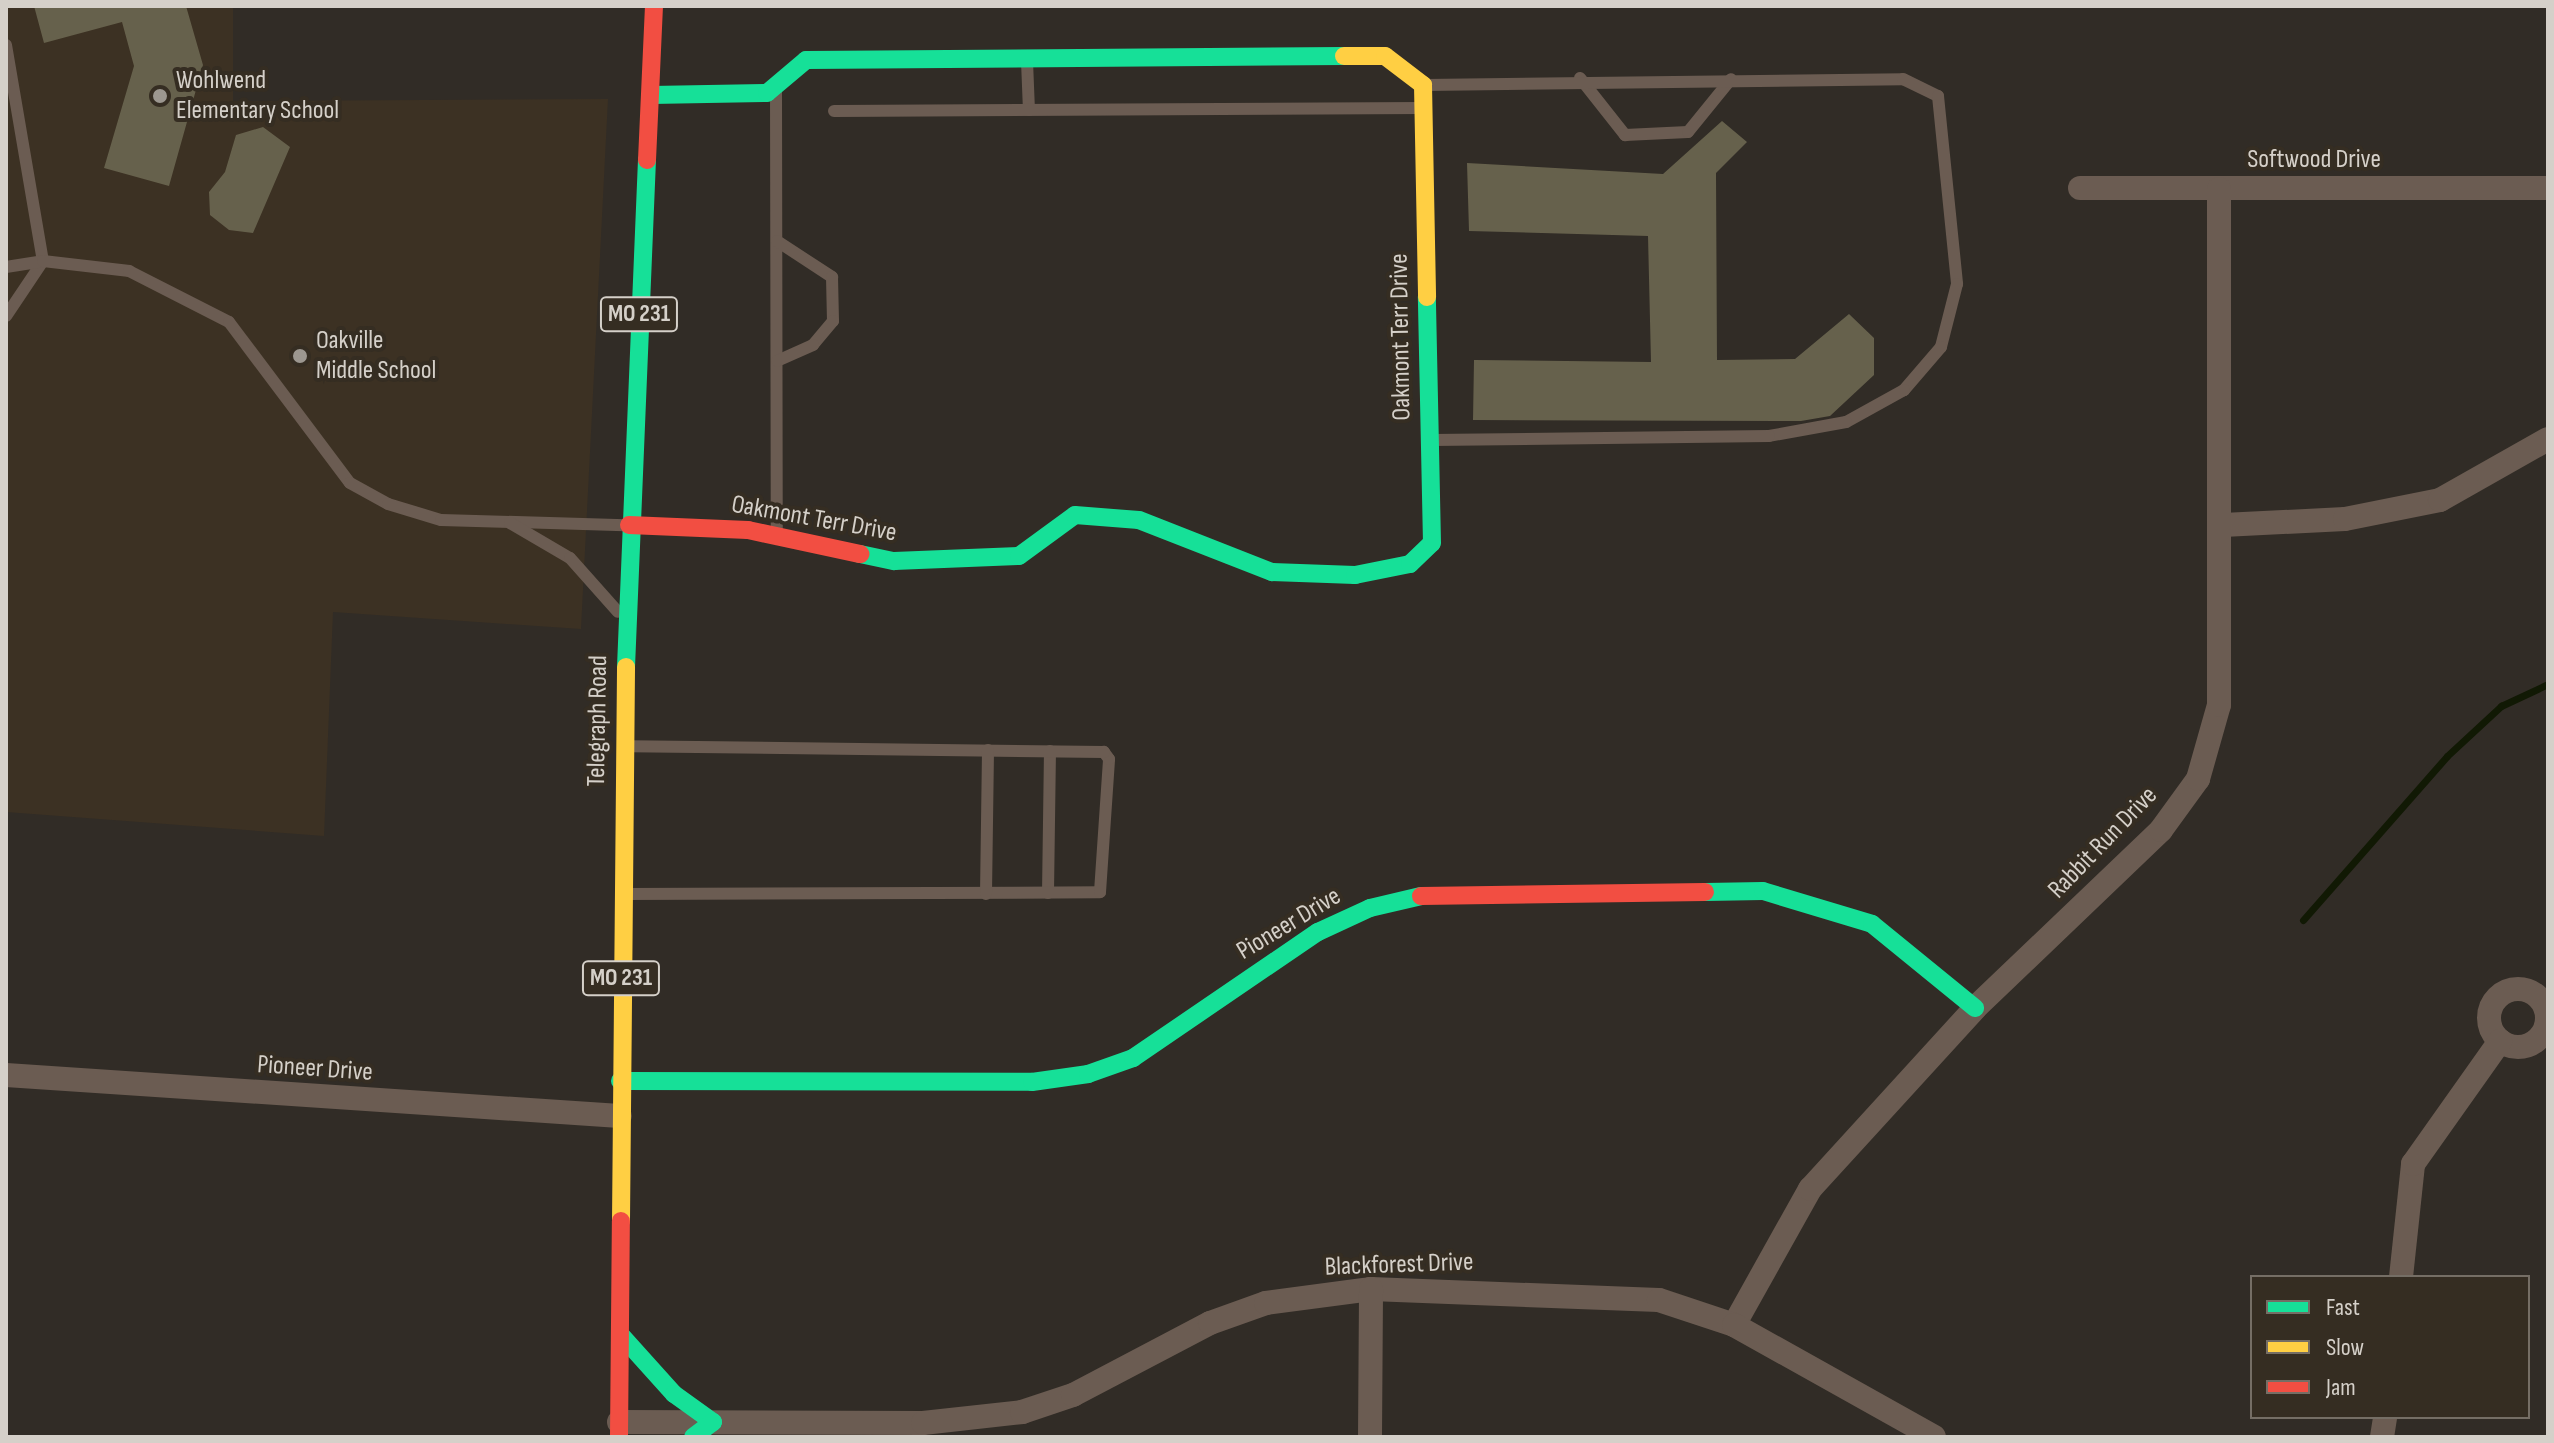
<!DOCTYPE html>
<html>
<head>
<meta charset="utf-8">
<style>
  body { margin:0 }
  #map { position:relative; width:2554px; height:1443px; overflow:hidden; background:#312c26; font-family:"Sofia Sans Condensed",sans-serif }
  div>[style] { position:absolute }
  [style*='--x'] { left:calc(var(--x)*1px); top:calc(var(--y)*1px); width:calc(var(--w)*1px); rotate:calc(var(--a)*1deg) }
  .built>* { inset:0; background:#3c3123 }
  .stream>* { height:7px; margin:-3.5px; padding:0 3.5px; transform-origin:3.5px; border-radius:3.5px; background:#111904 }
  .building>* { inset:0; background:#66614c }
  .lane>* { height:12px; margin:-6px; padding:0 6px; transform-origin:6px; border-radius:6px; background:#6b5c52 }
  .street>* { height:24px; margin:-12px; padding:0 12px; transform-origin:12px; border-radius:12px; background:#6b5c52 }
  .street>.ring { margin:-12px; padding:0; box-sizing:content-box; background:none; border:24px solid #6b5c52; border-radius:50% }
  .fast>* { height:18px; margin:-9px; padding:0 9px; transform-origin:9px; border-radius:9px; background:#16e098 }
  .slow>* { height:18px; margin:-9px; padding:0 9px; transform-origin:9px; border-radius:9px; background:#ffcf43 }
  .jam>* { height:18px; margin:-9px; padding:0 9px; transform-origin:9px; border-radius:9px; background:#f24e42 }
  .dots>* { width:22px; height:22px; translate:-50% -50%; box-sizing:border-box; border:4px solid #352d22; border-radius:50% }
  span { translate:-50% -50%; white-space:nowrap; text-align:center; line-height:1.15; -webkit-text-stroke:8px #352d22; paint-order:stroke }
  .shield-label span { padding:2px 6px; background:#352d22; border:2px solid; border-radius:6px; -webkit-text-stroke-width:0 }
  .shield-label { font-size:24px; color:#d5d0c9; font-weight:700 }
  .poi-label { font-size:26px; color:#d5d0c9 }
  .left { translate:0 -50%; text-align:left }
  .street-label { font-size:26px; color:#d5d0c9 }
  .frame { position:absolute; inset:0; border:8px solid #d5d0c9; pointer-events:none }
  .legend { position:absolute; left:2250px; top:1275px; width:280px; height:144px; box-sizing:border-box; background:#352d22; border:2px solid #756e65; margin:0; padding:10px 14px; list-style:none; font-size:24px; color:#d5d0c9 }
  .legend li { display:flex; align-items:center; gap:16px; height:40px }
  .legend b { width:40px; border:2px solid #756e65 }
</style>
</head>
<body>
<div id="map">
  <div class="built">
    <i style="clip-path:polygon(6px 6px,233px 6px,233px 101px,608px 99px,581px 629px,333px 612px,324px 836px,6px 812px)"></i>
  </div>
  <div class="stream">
    <i style="--x:2303;--y:920;--w:218;--a:-48.7"></i>
    <i style="--x:2447;--y:756;--w:74;--a:-42.8"></i>
    <i style="--x:2501;--y:706;--w:52;--a:-25.1"></i>
  </div>
  <div class="building">
    <i style="clip-path:polygon(34px 6px,186px 6px,203px 65px,169px 186px,104px 168px,134px 66px,122px 22px,44px 43px)"></i>
    <i style="clip-path:polygon(1722px 121px,1747px 142px,1716px 173px,1717px 360px,1795px 359px,1849px 314px,1874px 338px,1874px 375px,1830px 416px,1801px 421px,1473px 420px,1474px 360px,1651px 362px,1648px 236px,1469px 231px,1467px 163px,1663px 174px)"></i>
    <i style="clip-path:polygon(263px 127px,290px 147px,253px 233px,229px 230px,210px 215px,209px 192px,225px 172px,236px 135px)"></i>
  </div>
  <div class="lane">
    <i style="--x:6;--y:45;--w:219;--a:80.3"></i>
    <i style="--x:43;--y:261;--w:66;--a:123.9"></i>
    <i style="--x:1027;--y:61;--w:49;--a:87.7"></i>
    <i style="--x:1580;--y:78;--w:73;--a:51.7"></i>
    <i style="--x:1625;--y:135;--w:63;--a:-2.7"></i>
    <i style="--x:1688;--y:132;--w:68;--a:-50.9"></i>
    <i style="--x:1425;--y:85;--w:478;--a:-0.7"></i>
    <i style="--x:1903;--y:79;--w:39;--a:26"></i>
    <i style="--x:1938;--y:96;--w:189;--a:84.2"></i>
    <i style="--x:1957;--y:284;--w:65;--a:104.3"></i>
    <i style="--x:1941;--y:347;--w:57;--a:130.7"></i>
    <i style="--x:1904;--y:390;--w:66;--a:151.1"></i>
    <i style="--x:1846;--y:422;--w:78;--a:169.7"></i>
    <i style="--x:1769;--y:436;--w:337;--a:179.3"></i>
    <i style="--x:776;--y:90;--w:445;--a:89.9"></i>
    <i style="--x:834;--y:111;--w:589;--a:-0.29"></i>
    <i style="--x:777;--y:241;--w:66;--a:33.2"></i>
    <i style="--x:832;--y:277;--w:44;--a:88.7"></i>
    <i style="--x:833;--y:321;--w:31;--a:130"></i>
    <i style="--x:813;--y:345;--w:39;--a:156"></i>
    <i style="--x:6;--y:267;--w:37;--a:-9"></i>
    <i style="--x:43;--y:261;--w:87;--a:6.6"></i>
    <i style="--x:129;--y:271;--w:112;--a:27"></i>
    <i style="--x:229;--y:322;--w:201;--a:53.1"></i>
    <i style="--x:350;--y:483;--w:43;--a:28.9"></i>
    <i style="--x:388;--y:504;--w:55;--a:16.8"></i>
    <i style="--x:441;--y:520;--w:184;--a:1.6"></i>
    <i style="--x:510;--y:523;--w:69;--a:30.3"></i>
    <i style="--x:570;--y:558;--w:72;--a:48.4"></i>
    <i style="--x:1048;--y:893;--w:142;--a:-89.2"></i>
    <i style="--x:625;--y:894;--w:475;--a:-0.2"></i>
    <i style="--x:1100;--y:892;--w:133;--a:-86.1"></i>
    <i style="--x:1109;--y:759;--w:9;--a:-126"></i>
    <i style="--x:1104;--y:752;--w:474;--a:-179.3"></i>
    <i style="--x:986;--y:894;--w:144;--a:-89.2"></i>
  </div>
  <div class="street">
    <i style="--x:2080;--y:188;--w:468;--a:0"></i>
    <i style="--x:2223;--y:525;--w:122;--a:-2.8"></i>
    <i style="--x:2345;--y:519;--w:97;--a:-11.3"></i>
    <i style="--x:2440;--y:500;--w:124;--a:-29.5"></i>
    <i class="ring" style="left:2489px;top:989px;width:34px;height:34px"></i>
    <i style="--x:6;--y:1075;--w:615;--a:3.82"></i>
    <i style="--x:2401;--y:1277;--w:114;--a:-83.9"></i>
    <i style="--x:2413;--y:1164;--w:151;--a:-54.7"></i>
    <i style="--x:1734;--y:1325;--w:156;--a:-60.8"></i>
    <i style="--x:1810;--y:1189;--w:245;--a:-47.6"></i>
    <i style="--x:1975;--y:1008;--w:257;--a:-43.7"></i>
    <i style="--x:2161;--y:830;--w:63;--a:-54"></i>
    <i style="--x:2198;--y:779;--w:77;--a:-74.2"></i>
    <i style="--x:2219;--y:705;--w:516;--a:-90"></i>
    <i style="--x:619;--y:1422;--w:304;--a:0.2"></i>
    <i style="--x:923;--y:1423;--w:100;--a:-6.3"></i>
    <i style="--x:1022;--y:1412;--w:54;--a:-18.4"></i>
    <i style="--x:1073;--y:1395;--w:155;--a:-27.7"></i>
    <i style="--x:1210;--y:1323;--w:59;--a:-19.7"></i>
    <i style="--x:1266;--y:1303;--w:106;--a:-7.6"></i>
    <i style="--x:1371;--y:1289;--w:288;--a:2.2"></i>
    <i style="--x:1659;--y:1300;--w:79;--a:18.4"></i>
    <i style="--x:1734;--y:1325;--w:229;--a:29.2"></i>
    <i style="--x:1370;--y:1437;--w:148;--a:-89.6"></i>
    <i style="--x:2382;--y:1437;--w:20;--a:-81"></i>
  </div>
  <div class="fast">
    <i style="--x:651;--y:95;--w:116;--a:-1"></i>
    <i style="--x:767;--y:93;--w:51;--a:-40.2"></i>
    <i style="--x:806;--y:60;--w:538;--a:-0.43"></i>
    <i style="--x:860;--y:554;--w:35;--a:12"></i>
    <i style="--x:894;--y:561;--w:125;--a:-2.3"></i>
    <i style="--x:1019;--y:556;--w:69;--a:-36.2"></i>
    <i style="--x:1075;--y:515;--w:64;--a:4.5"></i>
    <i style="--x:1139;--y:520;--w:143;--a:21.4"></i>
    <i style="--x:1272;--y:572;--w:83;--a:2.1"></i>
    <i style="--x:1355;--y:575;--w:56;--a:-11.3"></i>
    <i style="--x:1410;--y:564;--w:30;--a:-44"></i>
    <i style="--x:1432;--y:543;--w:246;--a:-91.2"></i>
    <i style="--x:626;--y:667;--w:507;--a:-87.63"></i>
    <i style="--x:1705;--y:892;--w:58;--a:-1"></i>
    <i style="--x:1763;--y:891;--w:114;--a:16.8"></i>
    <i style="--x:1872;--y:924;--w:133;--a:39.2"></i>
    <i style="--x:620;--y:1081;--w:412;--a:0.1"></i>
    <i style="--x:1032;--y:1082;--w:57;--a:-8.1"></i>
    <i style="--x:1088;--y:1074;--w:48;--a:-19.6"></i>
    <i style="--x:1133;--y:1058;--w:224;--a:-34.3"></i>
    <i style="--x:1318;--y:932;--w:57;--a:-24.8"></i>
    <i style="--x:1370;--y:908;--w:52;--a:-13.2"></i>
    <i style="--x:620;--y:1334;--w:81;--a:48"></i>
    <i style="--x:674;--y:1394;--w:48;--a:35.7"></i>
    <i style="--x:713;--y:1422;--w:25;--a:143"></i>
  </div>
  <div class="slow">
    <i style="--x:1344;--y:56;--w:41;--a:0"></i>
    <i style="--x:1385;--y:56;--w:48;--a:37.3"></i>
    <i style="--x:1423;--y:85;--w:212;--a:88.9"></i>
    <i style="--x:621;--y:1221;--w:554;--a:-89.48"></i>
  </div>
  <div class="jam">
    <i style="--x:647;--y:160;--w:154;--a:-87.4"></i>
    <i style="--x:629;--y:525;--w:119;--a:2.4"></i>
    <i style="--x:748;--y:530;--w:115;--a:12.1"></i>
    <i style="--x:1421;--y:896;--w:284;--a:-0.8"></i>
    <i style="--x:619;--y:1437;--w:216;--a:-89.5"></i>
  </div>
  <div class="dots">
    <i style="left:160px;top:96px;background:#9c9790"></i>
    <i style="left:300px;top:356px;background:#9c9790"></i>
  </div>
  <div class="shield-label">
    <span style="left:639px;top:314px">MO 231</span>
    <span style="left:621px;top:978px">MO 231</span>
  </div>
  <div class="poi-label">
    <span class="left" style="left:176px;top:96px">Wohlwend<br>Elementary School</span>
    <span class="left" style="left:316px;top:356px">Oakville<br>Middle School</span>
  </div>
  <div class="street-label">
    <span style="left:2314px;top:160px">Softwood Drive</span>
    <span style="left:1401px;top:337px;rotate:-91deg">Oakmont Terr Drive</span>
    <span style="left:814px;top:519px;rotate:10deg">Oakmont Terr Drive</span>
    <span style="left:598px;top:721px;rotate:-89deg">Telegraph Road</span>
    <span style="left:2103px;top:843px;rotate:-46deg">Rabbit Run Drive</span>
    <span style="left:1289px;top:924px;rotate:-31deg">Pioneer Drive</span>
    <span style="left:315px;top:1069px;rotate:4deg">Pioneer Drive</span>
    <span style="left:1399px;top:1265px;rotate:-2deg">Blackforest Drive</span>
  </div>
  <div class="frame"></div>
  <ul class="legend">
  <li><b style="height:10px;background:#16e098"></b>Fast</li>
  <li><b style="height:10px;background:#ffcf43"></b>Slow</li>
  <li><b style="height:10px;background:#f24e42"></b>Jam</li>
  </ul>
</div>
</body>
</html>
